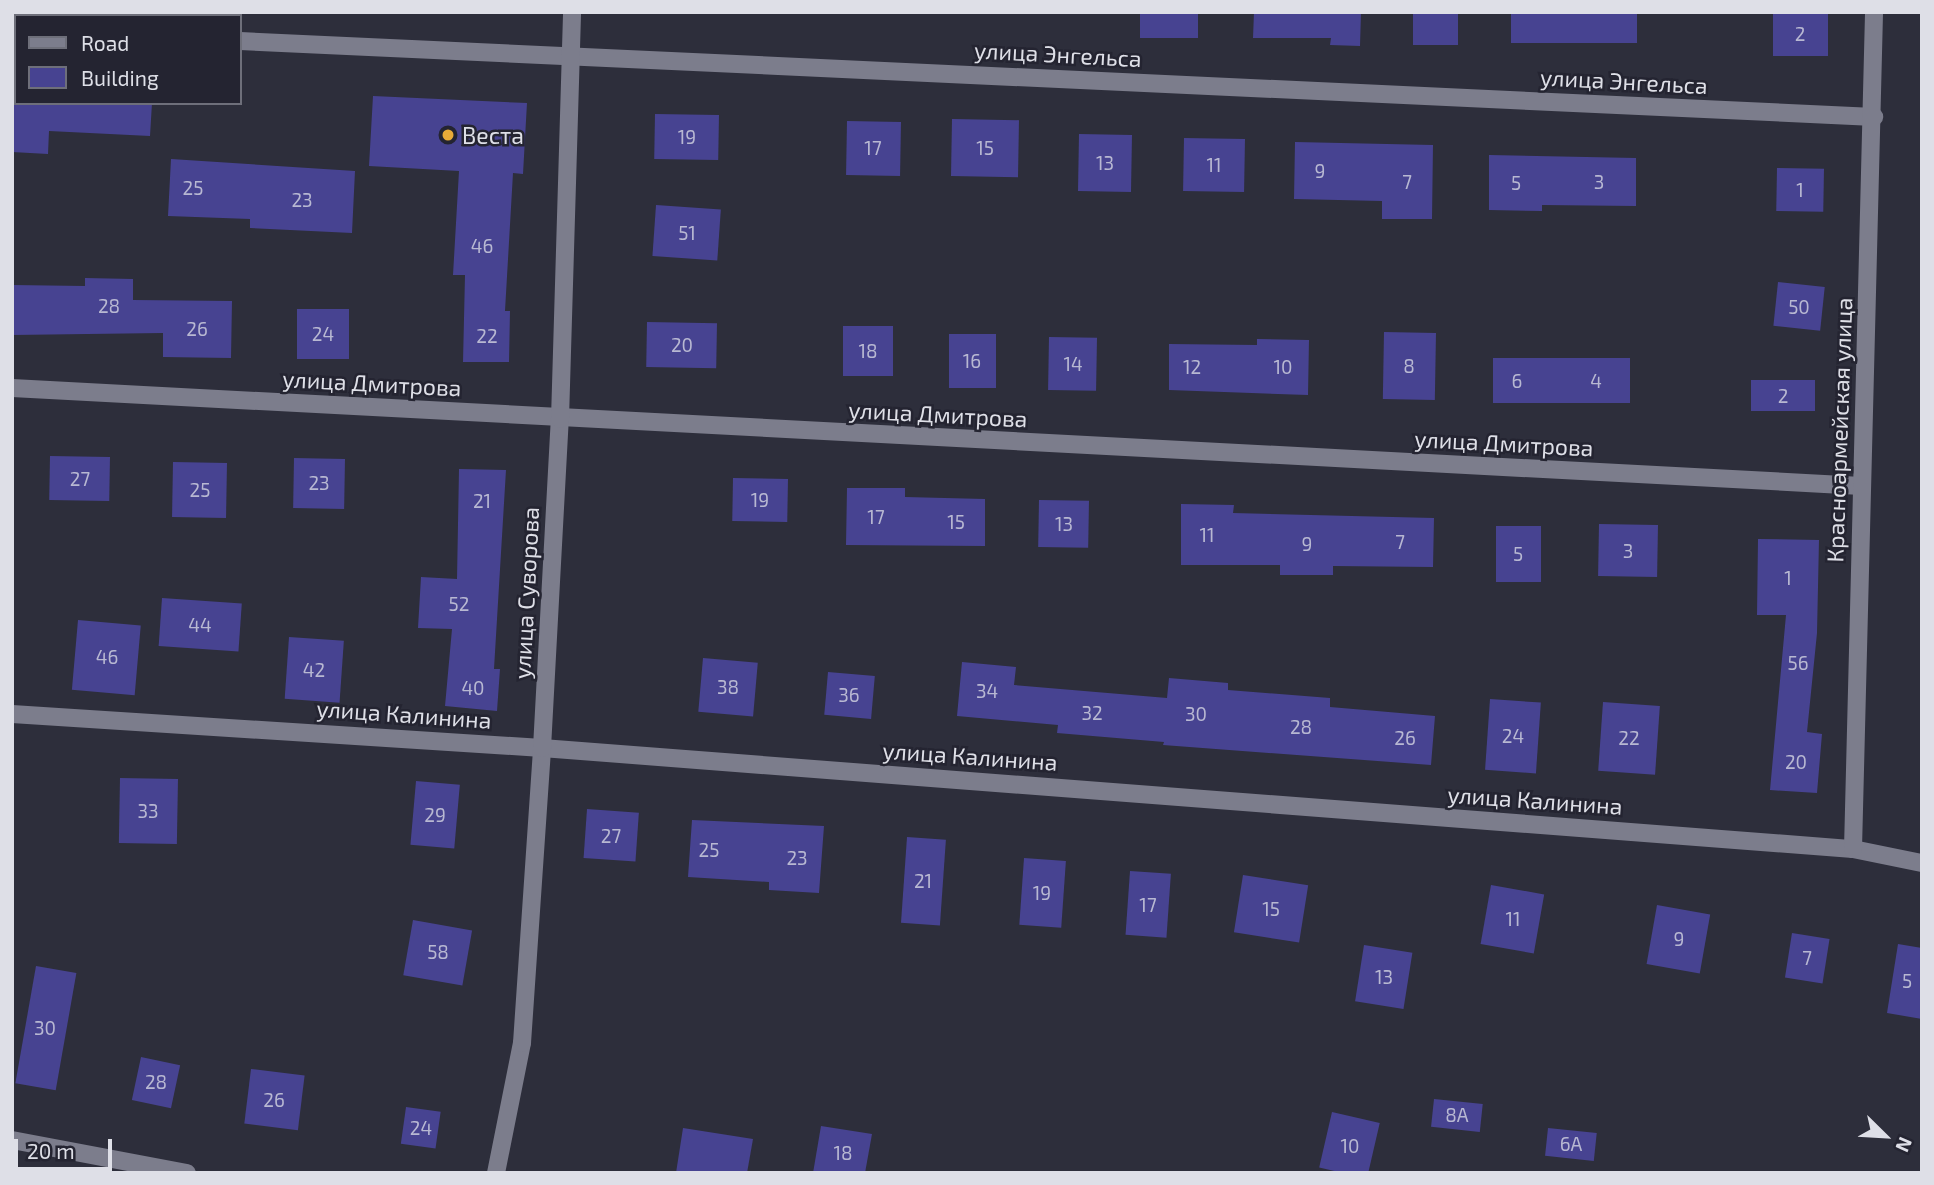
<!DOCTYPE html>
<html>
<head>
<meta charset="utf-8">
<style>
  body { margin:0 }
  #map { position:relative; width:1934px; height:1185px; overflow:hidden; background:#2d2e3b; font-family:"Exo 2",sans-serif }
  div>[style] { position:absolute }
  [style*='--x'] { left:calc(var(--x)*1px); top:calc(var(--y)*1px); width:calc(var(--w)*1px); rotate:calc(var(--a)*1deg) }
  .building>* { inset:0; background:#474391; transform-origin:0 0 }
  .street>* { height:18px; margin:-9px; padding:0 9px; transform-origin:9px; border-radius:9px; background:#7c7d8c }
  .dots>* { width:19px; height:19px; translate:-50% -50%; box-sizing:border-box; border:4px solid #242431; border-radius:50% }
  span { translate:-50% -50%; white-space:nowrap; text-align:center; line-height:1.15; -webkit-text-stroke:5px #242431; paint-order:stroke }
  .number-label { font-size:19px; color:#b8b8d2 }
  .number-label span { -webkit-text-stroke-width:0 }
  .street-label { font-size:23px; color:#dedfe7 }
  .poi-label { font-size:23px; color:#dedfe7 }
  .left { translate:0 -50%; text-align:left }
  .frame { position:absolute; inset:0; border:14px solid #dedfe7; pointer-events:none }
  .legend { position:absolute; left:14px; top:14px; width:228px; height:91px; box-sizing:border-box; background:#242431; border:2px solid #6e6f7a; margin:0; padding:9px 12px; list-style:none; font-size:21px; color:#dedfe7 }
  .legend li { display:flex; align-items:center; gap:14px; height:35px }
  .legend b { width:35px; border:2px solid #6e6f7a }
  .north { position:absolute; left:1850px; top:1101px; width:70px; height:70px; -webkit-text-stroke:5px #242431; paint-order:stroke; rotate:114deg; font-size:19px; font-weight:700; line-height:28px; text-align:center; color:#dedfe7 }
  .north::after { content:''; display:block; margin:auto; width:24px; height:32px; background:#dedfe7; clip-path:polygon(50% 0,100% 100%,50% 72%,0 100%) }
  .scale { position:absolute; left:14px; top:1139px; width:98px; height:32px; box-sizing:border-box; border:4px solid #dedfe7; border-top:0; padding-left:9px; font-size:21px; line-height:24px; white-space:nowrap; color:#dedfe7; -webkit-text-stroke:5px #242431; paint-order:stroke }
</style>
</head>
<body>
<div id="map">
  <div class="building">
    <i style="left:1140px;top:12px;width:58px;height:26px"></i>
    <i style="clip-path:polygon(1254px 12px,1361px 12px,1360px 46px,1330px 45px,1331px 38px,1253px 38px)"></i>
    <i style="left:1413px;top:12px;width:45px;height:33px"></i>
    <i style="left:1511px;top:12px;width:126px;height:31px"></i>
    <i style="left:1773px;top:12px;width:55px;height:44px"></i>
    <i style="clip-path:polygon(373px 96px,527px 103px,523px 174px,513px 173px,505px 311px,510px 311px,509px 362px,463px 362px,465px 275px,453px 275px,459px 171px,369px 166px)"></i>
    <i style="clip-path:polygon(12px 103px,152px 103px,150px 136px,49px 131px,48px 154px,12px 152px)"></i>
    <i style="left:655px;top:114px;width:64px;height:45px;rotate:1deg"></i>
    <i style="left:952px;top:119px;width:67px;height:57px;rotate:1deg"></i>
    <i style="left:847px;top:121px;width:54px;height:54px;rotate:1deg"></i>
    <i style="left:1079px;top:134px;width:53px;height:57px;rotate:1deg"></i>
    <i style="left:1184px;top:138px;width:61px;height:53px;rotate:1deg"></i>
    <i style="clip-path:polygon(1295px 142px,1433px 145px,1432px 219px,1382px 219px,1382px 201px,1294px 199px)"></i>
    <i style="clip-path:polygon(1489px 155px,1636px 158px,1636px 206px,1542px 205px,1542px 211px,1489px 210px)"></i>
    <i style="clip-path:polygon(171px 159px,355px 171px,352px 233px,250px 228px,250px 219px,168px 216px)"></i>
    <i style="left:1777px;top:168px;width:47px;height:43px;rotate:1deg"></i>
    <i style="left:656px;top:205px;width:65px;height:51px;rotate:4deg"></i>
    <i style="clip-path:polygon(85px 278px,133px 279px,133px 300px,232px 301px,231px 358px,163px 357px,163px 333px,12px 335px,12px 285px,85px 286px)"></i>
    <i style="left:1778px;top:282px;width:47px;height:44px;rotate:6deg"></i>
    <i style="left:297px;top:309px;width:52px;height:50px"></i>
    <i style="left:647px;top:322px;width:70px;height:45px;rotate:1deg"></i>
    <i style="left:843px;top:326px;width:50px;height:50px"></i>
    <i style="left:1384px;top:332px;width:52px;height:67px;rotate:1deg"></i>
    <i style="left:949px;top:334px;width:47px;height:54px"></i>
    <i style="left:1049px;top:337px;width:48px;height:53px;rotate:1deg"></i>
    <i style="clip-path:polygon(1257px 339px,1309px 340px,1308px 395px,1169px 390px,1169px 344px,1257px 345px)"></i>
    <i style="left:1493px;top:358px;width:137px;height:45px"></i>
    <i style="left:1751px;top:380px;width:64px;height:31px"></i>
    <i style="left:50px;top:456px;width:60px;height:44px;rotate:1deg"></i>
    <i style="left:294px;top:458px;width:51px;height:50px;rotate:1deg"></i>
    <i style="left:173px;top:462px;width:54px;height:55px;rotate:1deg"></i>
    <i style="clip-path:polygon(459px 469px,506px 470px,494px 669px,500px 669px,497px 711px,445px 706px,452px 629px,418px 628px,421px 577px,457px 579px)"></i>
    <i style="left:733px;top:478px;width:55px;height:43px;rotate:1deg"></i>
    <i style="clip-path:polygon(847px 488px,905px 488px,905px 497px,985px 499px,985px 546px,846px 545px)"></i>
    <i style="left:1039px;top:500px;width:50px;height:47px;rotate:1deg"></i>
    <i style="clip-path:polygon(1181px 504px,1234px 505px,1233px 513px,1434px 518px,1433px 567px,1333px 566px,1333px 575px,1280px 575px,1280px 565px,1181px 565px)"></i>
    <i style="left:1599px;top:524px;width:59px;height:52px;rotate:1deg"></i>
    <i style="left:1496px;top:526px;width:45px;height:56px"></i>
    <i style="clip-path:polygon(1758px 539px,1819px 540px,1817px 633px,1807px 732px,1822px 734px,1817px 793px,1770px 790px,1786px 615px,1757px 615px)"></i>
    <i style="left:162px;top:598px;width:80px;height:48px;rotate:4deg"></i>
    <i style="left:78px;top:620px;width:63px;height:70px;rotate:5deg"></i>
    <i style="left:289px;top:637px;width:55px;height:62px;rotate:4deg"></i>
    <i style="left:703px;top:658px;width:55px;height:54px;rotate:5deg"></i>
    <i style="clip-path:polygon(962px 662px,1016px 667px,1014px 685px,1167px 698px,1169px 678px,1228px 683px,1228px 690px,1330px 698px,1330px 707px,1435px 716px,1431px 765px,1163px 745px,1164px 742px,1057px 733px,1058px 725px,957px 716px)"></i>
    <i style="left:828px;top:672px;width:47px;height:43px;rotate:5deg"></i>
    <i style="left:1490px;top:699px;width:51px;height:71px;rotate:4deg"></i>
    <i style="left:1603px;top:702px;width:57px;height:69px;rotate:4deg"></i>
    <i style="left:120px;top:778px;width:58px;height:65px;rotate:1deg"></i>
    <i style="left:416px;top:781px;width:44px;height:64px;rotate:5deg"></i>
    <i style="left:587px;top:809px;width:52px;height:49px;rotate:4deg"></i>
    <i style="clip-path:polygon(692px 820px,824px 826px,819px 893px,769px 890px,769px 882px,688px 877px)"></i>
    <i style="left:907px;top:837px;width:39px;height:86px;rotate:4deg"></i>
    <i style="left:1024px;top:858px;width:42px;height:67px;rotate:4deg"></i>
    <i style="left:1130px;top:871px;width:41px;height:64px;rotate:4deg"></i>
    <i style="left:1243px;top:875px;width:66px;height:58px;rotate:9deg"></i>
    <i style="left:1491px;top:885px;width:54px;height:60px;rotate:10deg"></i>
    <i style="left:1657px;top:905px;width:54px;height:60px;rotate:10deg"></i>
    <i style="left:413px;top:920px;width:60px;height:56px;rotate:10deg"></i>
    <i style="left:1792px;top:933px;width:38px;height:45px;rotate:9deg"></i>
    <i style="clip-path:polygon(1898px 944px,1922px 948px,1922px 1019px,1887px 1013px)"></i>
    <i style="left:1364px;top:945px;width:49px;height:57px;rotate:9deg"></i>
    <i style="left:36px;top:966px;width:41px;height:119px;rotate:10deg"></i>
    <i style="left:141px;top:1057px;width:40px;height:44px;rotate:12deg"></i>
    <i style="left:251px;top:1069px;width:54px;height:55px;rotate:7deg"></i>
    <i style="left:1434px;top:1099px;width:49px;height:28px;rotate:6deg"></i>
    <i style="left:406px;top:1107px;width:35px;height:37px;rotate:8deg"></i>
    <i style="left:1332px;top:1112px;width:49px;height:57px;rotate:13deg"></i>
    <i style="clip-path:polygon(821px 1126px,872px 1134px,865px 1173px,813px 1173px)"></i>
    <i style="clip-path:polygon(683px 1128px,753px 1139px,747px 1173px,676px 1173px)"></i>
    <i style="left:1548px;top:1128px;width:49px;height:28px;rotate:6deg"></i>
  </div>
  <div class="street">
    <i style="--x:12;--y:31;--w:4;--a:0"></i>
    <i style="--x:240;--y:41;--w:1636;--a:2.66"></i>
    <i style="--x:12;--y:388;--w:1852;--a:3.03"></i>
    <i style="--x:12;--y:714;--w:531;--a:3.67"></i>
    <i style="--x:542;--y:748;--w:1315;--a:4.41"></i>
    <i style="--x:1853;--y:849;--w:70;--a:11.5"></i>
    <i style="--x:1853;--y:849;--w:837;--a:-88.56"></i>
    <i style="--x:12;--y:1140;--w:178;--a:10.7"></i>
    <i style="--x:496;--y:1173;--w:133;--a:-78.7"></i>
    <i style="--x:522;--y:1043;--w:296;--a:-86.1"></i>
    <i style="--x:542;--y:748;--w:329;--a:-86.9"></i>
    <i style="--x:560;--y:419;--w:407;--a:-88.3"></i>
  </div>
  <div class="dots">
    <i style="left:448px;top:135px;background:#e9ab38"></i>
  </div>
  <div class="number-label">
    <span style="left:1800px;top:34px">2</span>
    <span style="left:687px;top:137px">19</span>
    <span style="left:873px;top:148px">17</span>
    <span style="left:985px;top:148px">15</span>
    <span style="left:1105px;top:163px">13</span>
    <span style="left:1214px;top:165px">11</span>
    <span style="left:1320px;top:171px">9</span>
    <span style="left:1407px;top:182px">7</span>
    <span style="left:1599px;top:182px">3</span>
    <span style="left:1516px;top:183px">5</span>
    <span style="left:193px;top:188px">25</span>
    <span style="left:1800px;top:190px">1</span>
    <span style="left:302px;top:200px">23</span>
    <span style="left:687px;top:233px">51</span>
    <span style="left:482px;top:246px">46</span>
    <span style="left:109px;top:306px">28</span>
    <span style="left:1799px;top:307px">50</span>
    <span style="left:197px;top:329px">26</span>
    <span style="left:323px;top:334px">24</span>
    <span style="left:487px;top:336px">22</span>
    <span style="left:682px;top:345px">20</span>
    <span style="left:868px;top:351px">18</span>
    <span style="left:972px;top:361px">16</span>
    <span style="left:1073px;top:364px">14</span>
    <span style="left:1409px;top:366px">8</span>
    <span style="left:1192px;top:367px">12</span>
    <span style="left:1283px;top:367px">10</span>
    <span style="left:1517px;top:381px">6</span>
    <span style="left:1596px;top:381px">4</span>
    <span style="left:1783px;top:396px">2</span>
    <span style="left:80px;top:479px">27</span>
    <span style="left:319px;top:483px">23</span>
    <span style="left:200px;top:490px">25</span>
    <span style="left:760px;top:500px">19</span>
    <span style="left:482px;top:501px">21</span>
    <span style="left:876px;top:517px">17</span>
    <span style="left:956px;top:522px">15</span>
    <span style="left:1064px;top:524px">13</span>
    <span style="left:1207px;top:535px">11</span>
    <span style="left:1400px;top:542px">7</span>
    <span style="left:1307px;top:544px">9</span>
    <span style="left:1628px;top:551px">3</span>
    <span style="left:1518px;top:554px">5</span>
    <span style="left:1788px;top:578px">1</span>
    <span style="left:459px;top:604px">52</span>
    <span style="left:200px;top:625px">44</span>
    <span style="left:107px;top:657px">46</span>
    <span style="left:1798px;top:663px">56</span>
    <span style="left:314px;top:670px">42</span>
    <span style="left:728px;top:687px">38</span>
    <span style="left:473px;top:688px">40</span>
    <span style="left:987px;top:691px">34</span>
    <span style="left:849px;top:695px">36</span>
    <span style="left:1092px;top:713px">32</span>
    <span style="left:1196px;top:714px">30</span>
    <span style="left:1301px;top:727px">28</span>
    <span style="left:1513px;top:736px">24</span>
    <span style="left:1405px;top:738px">26</span>
    <span style="left:1629px;top:738px">22</span>
    <span style="left:1796px;top:762px">20</span>
    <span style="left:148px;top:811px">33</span>
    <span style="left:435px;top:815px">29</span>
    <span style="left:611px;top:836px">27</span>
    <span style="left:709px;top:850px">25</span>
    <span style="left:797px;top:858px">23</span>
    <span style="left:923px;top:881px">21</span>
    <span style="left:1042px;top:893px">19</span>
    <span style="left:1148px;top:905px">17</span>
    <span style="left:1271px;top:909px">15</span>
    <span style="left:1513px;top:919px">11</span>
    <span style="left:1679px;top:939px">9</span>
    <span style="left:438px;top:952px">58</span>
    <span style="left:1807px;top:958px">7</span>
    <span style="left:1384px;top:977px">13</span>
    <span style="left:1907px;top:981px">5</span>
    <span style="left:45px;top:1028px">30</span>
    <span style="left:156px;top:1082px">28</span>
    <span style="left:274px;top:1100px">26</span>
    <span style="left:1457px;top:1115px">8А</span>
    <span style="left:421px;top:1128px">24</span>
    <span style="left:1571px;top:1144px">6А</span>
    <span style="left:1350px;top:1146px">10</span>
    <span style="left:843px;top:1153px">18</span>
  </div>
  <div class="street-label">
    <span style="left:1058px;top:54px;rotate:3deg">улица Энгельса</span>
    <span style="left:1624px;top:81px;rotate:3deg">улица Энгельса</span>
    <span style="left:372px;top:383px;rotate:3deg">улица Дмитрова</span>
    <span style="left:938px;top:414px;rotate:3deg">улица Дмитрова</span>
    <span style="left:1839px;top:430px;rotate:-88deg">Красноармейская улица</span>
    <span style="left:1504px;top:443px;rotate:3deg">улица Дмитрова</span>
    <span style="left:526px;top:593px;rotate:-87deg">улица Суворова</span>
    <span style="left:404px;top:714px;rotate:4deg">улица Калинина</span>
    <span style="left:970px;top:756px;rotate:4deg">улица Калинина</span>
    <span style="left:1535px;top:800px;rotate:4deg">улица Калинина</span>
  </div>
  <div class="poi-label">
    <span class="left" style="left:462px;top:135px">Веста</span>
  </div>
  <div class="frame"></div>
  <ul class="legend">
  <li><b style="height:9px;background:#7c7d8c"></b>Road</li>
  <li><b style="height:19px;background:#474391"></b>Building</li>
  </ul>
  <div class="north">N</div>
  <div class="scale">20 m</div>
</div>
</body>
</html>
